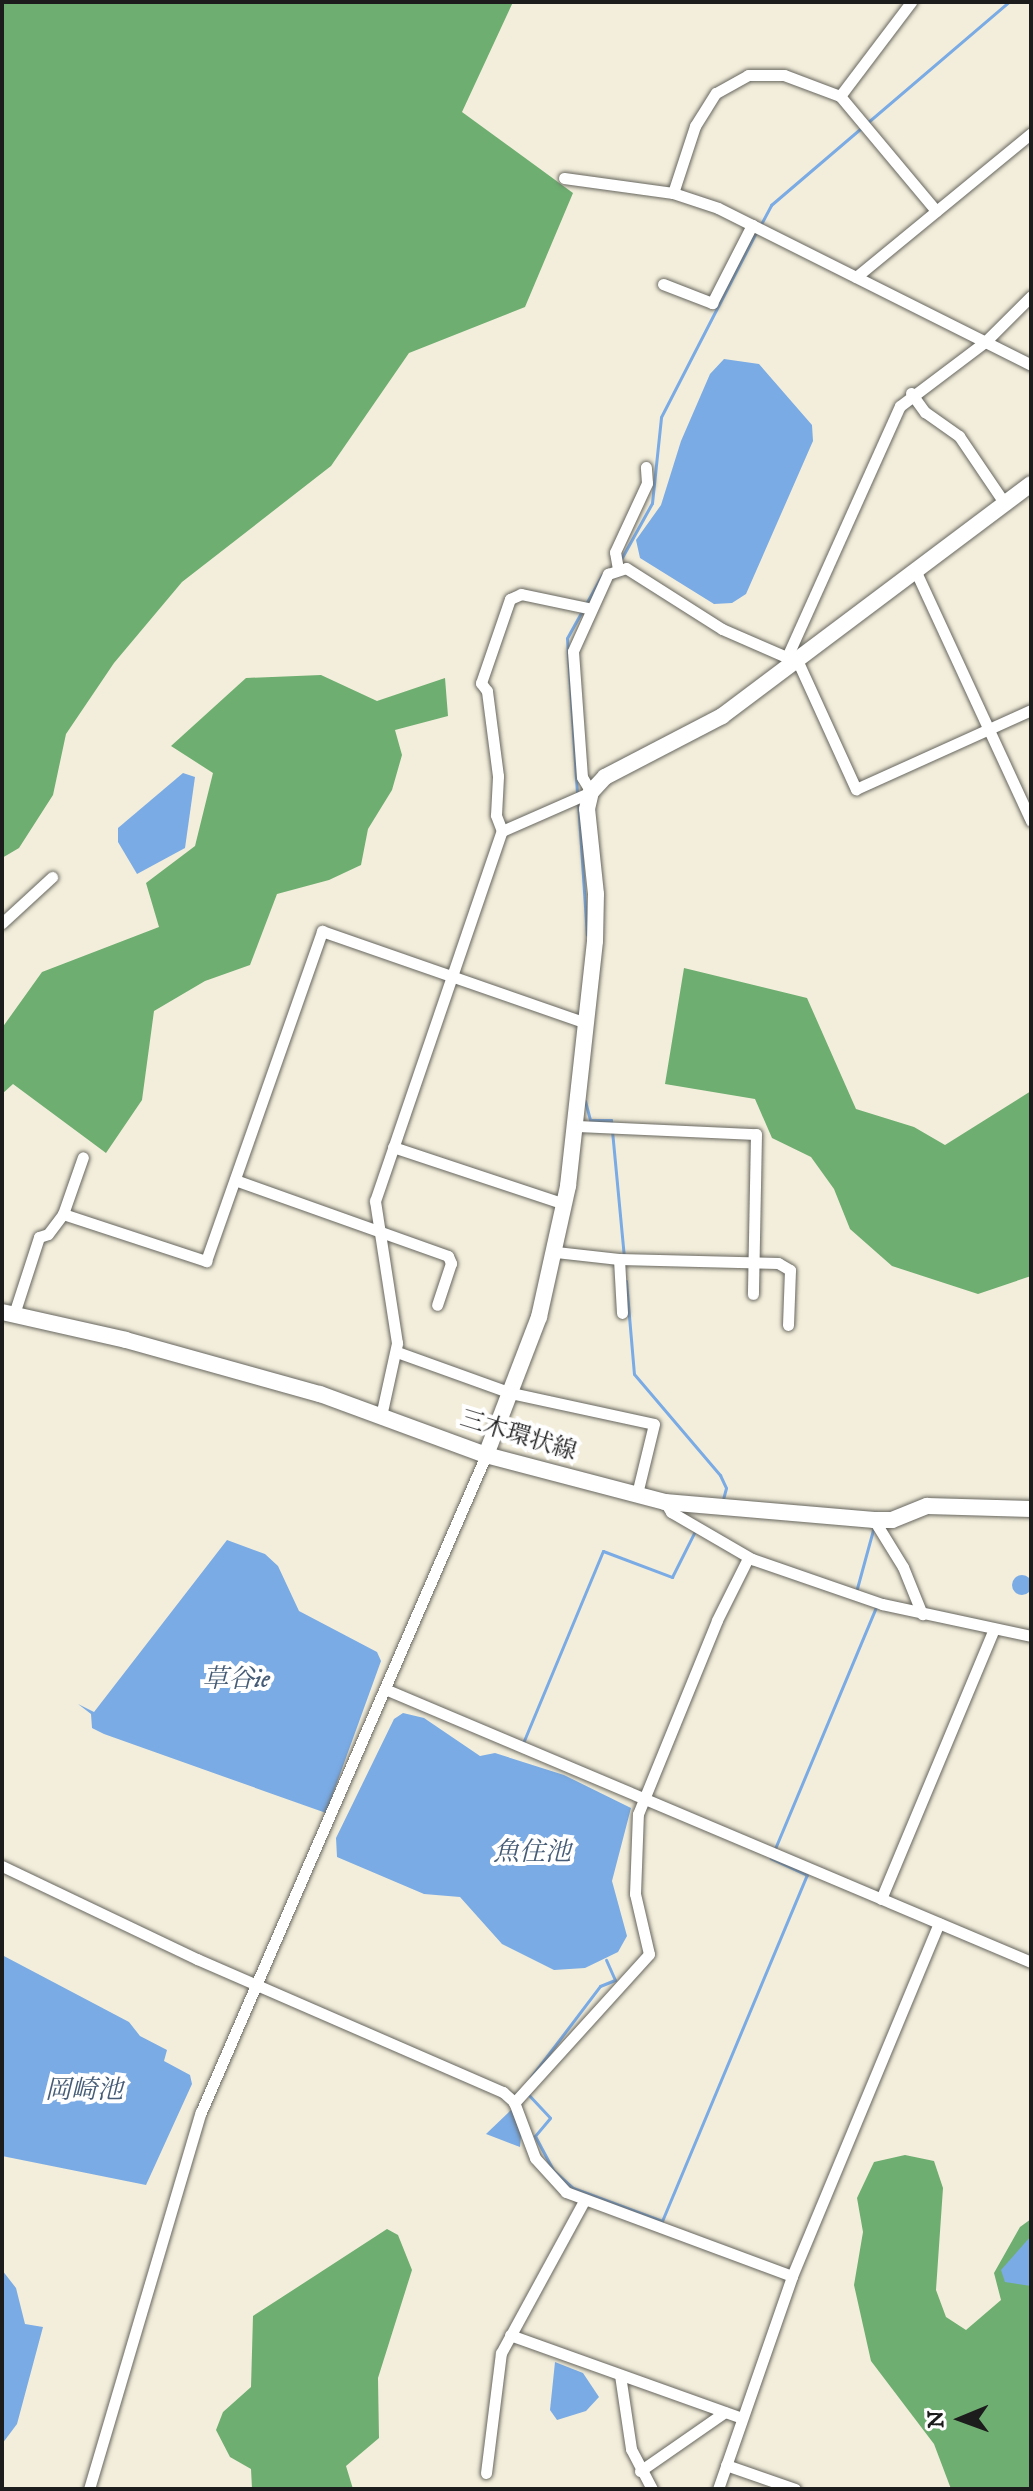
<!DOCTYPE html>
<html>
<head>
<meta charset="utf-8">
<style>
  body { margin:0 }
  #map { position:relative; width:1033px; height:2491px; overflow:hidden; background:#f3eedb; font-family:"IM FELL DW Pica","Noto Serif JP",serif }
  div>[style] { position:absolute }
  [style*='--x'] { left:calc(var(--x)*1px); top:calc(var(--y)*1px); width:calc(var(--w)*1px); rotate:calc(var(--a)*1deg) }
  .forest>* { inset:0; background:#6eae71 }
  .water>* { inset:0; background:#7aabe5 }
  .round { border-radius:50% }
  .stream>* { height:3px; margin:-1.5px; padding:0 1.5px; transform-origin:1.5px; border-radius:1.5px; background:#7aabe5 }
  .roads { filter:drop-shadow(0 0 2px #67665f) drop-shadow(0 0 2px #67665f) }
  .street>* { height:11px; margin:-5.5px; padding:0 5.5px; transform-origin:5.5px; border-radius:5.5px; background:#fff }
  .secondary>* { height:16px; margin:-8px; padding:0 8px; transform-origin:8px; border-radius:8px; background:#fff }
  span { translate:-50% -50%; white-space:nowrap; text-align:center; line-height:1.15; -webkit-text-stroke:8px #fff; paint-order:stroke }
  .street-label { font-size:24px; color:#1c1c1c }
  .water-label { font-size:26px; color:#465c76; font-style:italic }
  .frame { position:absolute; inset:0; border:4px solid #1c1c1c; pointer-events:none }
  .north { position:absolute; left:921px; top:2379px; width:80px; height:80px; -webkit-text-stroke:6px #fff; paint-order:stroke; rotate:269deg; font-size:22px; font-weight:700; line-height:32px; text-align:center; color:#1c1c1c }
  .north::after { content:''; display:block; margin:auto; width:28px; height:36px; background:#1c1c1c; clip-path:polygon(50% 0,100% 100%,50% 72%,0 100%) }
</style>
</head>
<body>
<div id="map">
  <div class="forest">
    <i style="clip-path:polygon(2px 2px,513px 2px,462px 112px,573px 193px,525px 307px,409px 353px,331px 466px,182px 582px,114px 663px,66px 734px,53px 795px,19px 848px,2px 858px)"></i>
    <i style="clip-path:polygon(321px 675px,377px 701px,445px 678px,448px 716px,395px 730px,402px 755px,392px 790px,368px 829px,361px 865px,329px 880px,277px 894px,250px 965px,205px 981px,154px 1011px,142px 1100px,106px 1153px,13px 1084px,2px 1094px,2px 1028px,42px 972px,159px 927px,146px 883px,195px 846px,213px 773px,171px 746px,246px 678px)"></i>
    <i style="clip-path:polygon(684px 968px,807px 998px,856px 1109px,914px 1127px,945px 1145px,1031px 1091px,1031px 1276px,978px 1294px,892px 1266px,850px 1229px,834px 1189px,811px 1157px,772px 1138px,755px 1099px,665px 1084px)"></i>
    <i style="clip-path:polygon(905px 2155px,934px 2161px,943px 2188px,936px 2290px,946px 2317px,966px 2330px,1001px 2300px,994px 2273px,1020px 2227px,1031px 2219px,1031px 2489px,951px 2489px,934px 2444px,871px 2361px,854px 2285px,863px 2232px,857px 2198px,874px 2162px)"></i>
    <i style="clip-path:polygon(387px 2229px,398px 2235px,412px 2270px,378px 2378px,379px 2438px,346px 2466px,353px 2489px,252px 2489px,251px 2469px,230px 2457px,216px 2430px,223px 2412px,251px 2387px,253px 2316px)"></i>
  </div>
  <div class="water">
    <i style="clip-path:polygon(724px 359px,759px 364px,812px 425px,813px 441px,746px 594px,732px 603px,714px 604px,640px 558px,636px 540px,661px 505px,681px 441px,710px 374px)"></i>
    <i style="clip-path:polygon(183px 773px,195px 777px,185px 848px,137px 874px,118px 842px,118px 828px)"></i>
    <i style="clip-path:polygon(227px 1540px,265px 1554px,278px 1566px,299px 1611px,377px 1652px,381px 1661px,326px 1813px,104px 1734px,92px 1728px,91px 1714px,78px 1704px,94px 1712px)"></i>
    <i class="round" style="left:1012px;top:1575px;width:20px;height:20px"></i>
    <i style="clip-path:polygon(403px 1713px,424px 1718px,480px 1756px,495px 1753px,564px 1775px,631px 1808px,612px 1881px,627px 1936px,618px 1952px,585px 1968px,554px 1970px,502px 1944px,460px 1897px,424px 1894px,337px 1857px,336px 1838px,394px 1719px)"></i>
    <i style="clip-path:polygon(2px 1955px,129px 2022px,140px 2036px,167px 2050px,164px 2061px,190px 2075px,192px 2084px,146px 2185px,2px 2156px)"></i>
    <i style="clip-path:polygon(512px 2109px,521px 2136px,520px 2147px,486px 2134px)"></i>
    <i style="clip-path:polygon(1031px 2236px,1031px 2286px,1005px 2282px,1001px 2270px)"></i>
    <i style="clip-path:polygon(2px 2270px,16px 2288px,25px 2324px,43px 2327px,17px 2424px,2px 2444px)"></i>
    <i style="clip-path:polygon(555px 2362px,583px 2373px,599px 2397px,586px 2411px,557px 2420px,550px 2410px)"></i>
  </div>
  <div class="stream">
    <i style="--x:760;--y:226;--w:24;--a:-62"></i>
    <i style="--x:771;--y:205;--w:313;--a:-40.5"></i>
    <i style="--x:620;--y:561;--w:66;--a:-61.1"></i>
    <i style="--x:652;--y:503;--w:86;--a:-84"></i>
    <i style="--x:661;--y:417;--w:208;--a:-62.8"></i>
    <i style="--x:577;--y:793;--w:155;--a:-93.7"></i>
    <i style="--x:567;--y:638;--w:72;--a:-60.9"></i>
    <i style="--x:578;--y:801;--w:134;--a:86.2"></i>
    <i style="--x:585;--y:1101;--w:20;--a:75"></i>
    <i style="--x:590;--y:1120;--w:21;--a:0"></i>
    <i style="--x:611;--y:1120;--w:138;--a:84.6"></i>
    <i style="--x:626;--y:1281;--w:93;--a:85.1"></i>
    <i style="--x:634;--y:1374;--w:133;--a:49.6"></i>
    <i style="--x:720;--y:1475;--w:14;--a:65"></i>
    <i style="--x:726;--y:1488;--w:16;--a:105"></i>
    <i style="--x:856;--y:1592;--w:68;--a:-74.7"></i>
    <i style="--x:523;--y:1743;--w:208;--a:-67.4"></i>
    <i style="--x:603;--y:1551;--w:74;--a:20.6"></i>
    <i style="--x:672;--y:1577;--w:51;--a:-63.4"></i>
    <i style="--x:774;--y:1851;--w:264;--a:-67.3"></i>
    <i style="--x:531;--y:2077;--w:114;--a:-52.8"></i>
    <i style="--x:600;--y:1986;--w:16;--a:-22"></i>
    <i style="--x:615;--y:1980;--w:22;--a:-114"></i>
    <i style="--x:526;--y:2092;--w:35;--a:47"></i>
    <i style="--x:550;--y:2118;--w:23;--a:130"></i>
    <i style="--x:535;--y:2136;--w:38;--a:62"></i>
    <i style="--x:553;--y:2170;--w:27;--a:42"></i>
    <i style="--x:573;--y:2188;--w:95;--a:20.3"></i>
    <i style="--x:662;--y:2221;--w:375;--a:-67.3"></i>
    <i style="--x:807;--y:1875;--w:40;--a:-155"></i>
  </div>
  <div class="roads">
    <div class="street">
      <i style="--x:840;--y:96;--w:118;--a:-52.9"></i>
      <i style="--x:564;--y:178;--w:110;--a:7.8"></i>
      <i style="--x:673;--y:193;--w:47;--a:18.4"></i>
      <i style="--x:718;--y:208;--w:350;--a:26.6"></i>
      <i style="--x:673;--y:193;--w:71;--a:-71.8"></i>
      <i style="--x:695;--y:126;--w:39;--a:-58"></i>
      <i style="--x:716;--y:93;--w:37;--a:-29"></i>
      <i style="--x:748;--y:75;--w:36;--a:0"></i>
      <i style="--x:784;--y:75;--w:60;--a:20.6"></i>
      <i style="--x:840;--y:96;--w:150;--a:50.1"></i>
      <i style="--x:856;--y:277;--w:227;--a:-39.4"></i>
      <i style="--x:663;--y:284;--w:53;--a:21.2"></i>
      <i style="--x:712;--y:303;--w:88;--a:-62.9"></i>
      <i style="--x:911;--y:393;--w:24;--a:54"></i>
      <i style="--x:925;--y:412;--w:42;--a:35.2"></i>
      <i style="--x:959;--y:436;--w:82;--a:55.9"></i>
      <i style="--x:618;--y:569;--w:17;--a:-100"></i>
      <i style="--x:615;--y:552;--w:76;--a:-65.1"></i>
      <i style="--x:647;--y:483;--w:16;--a:-94"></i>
      <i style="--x:916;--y:572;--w:274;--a:65.2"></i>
      <i style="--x:787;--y:657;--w:275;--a:-65.8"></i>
      <i style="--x:900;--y:406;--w:106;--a:-37"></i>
      <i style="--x:985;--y:342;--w:65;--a:-45"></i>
      <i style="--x:502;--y:831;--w:17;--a:-111"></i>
      <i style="--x:496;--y:815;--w:39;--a:-87"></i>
      <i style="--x:498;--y:776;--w:86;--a:-97.4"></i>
      <i style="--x:487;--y:691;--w:10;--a:-127"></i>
      <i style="--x:481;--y:683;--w:89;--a:-71"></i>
      <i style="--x:510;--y:599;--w:12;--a:-24"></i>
      <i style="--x:521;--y:594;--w:68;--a:11.8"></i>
      <i style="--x:2;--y:923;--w:68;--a:-42.6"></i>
      <i style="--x:577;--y:1126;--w:179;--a:2.6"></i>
      <i style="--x:756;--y:1134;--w:160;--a:91.1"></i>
      <i style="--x:393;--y:1147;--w:180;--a:18.4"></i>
      <i style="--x:235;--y:1180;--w:226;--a:19.6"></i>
      <i style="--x:448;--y:1256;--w:8;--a:67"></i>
      <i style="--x:451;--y:1263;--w:44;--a:108.4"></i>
      <i style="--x:63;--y:1214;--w:151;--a:18.2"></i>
      <i style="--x:206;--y:1261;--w:350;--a:-70.6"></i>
      <i style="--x:322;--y:931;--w:276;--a:19.2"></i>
      <i style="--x:556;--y:1252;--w:63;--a:6.3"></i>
      <i style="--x:619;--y:1259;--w:159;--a:1.4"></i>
      <i style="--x:778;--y:1263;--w:14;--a:30"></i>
      <i style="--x:790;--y:1270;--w:55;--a:92.1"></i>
      <i style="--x:619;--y:1259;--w:54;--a:86.8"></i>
      <i style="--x:14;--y:1314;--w:81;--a:-72"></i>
      <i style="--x:39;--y:1237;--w:9;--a:-18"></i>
      <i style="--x:48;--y:1234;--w:25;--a:-53"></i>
      <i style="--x:63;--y:1214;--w:60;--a:-70.7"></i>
      <i style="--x:397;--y:1352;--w:121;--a:19.8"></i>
      <i style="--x:511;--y:1393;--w:146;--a:12.2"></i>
      <i style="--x:654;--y:1424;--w:72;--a:103.7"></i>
      <i style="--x:381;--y:1416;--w:75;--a:-77.6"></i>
      <i style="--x:397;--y:1343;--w:144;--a:-98.8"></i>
      <i style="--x:375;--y:1201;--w:391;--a:-71.1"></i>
      <i style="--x:502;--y:831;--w:97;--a:-23.7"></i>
      <i style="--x:591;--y:792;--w:17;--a:-121"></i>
      <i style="--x:582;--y:777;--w:126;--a:-94.1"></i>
      <i style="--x:573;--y:651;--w:85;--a:-65.6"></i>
      <i style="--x:608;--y:574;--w:19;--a:-18"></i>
      <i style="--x:626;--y:568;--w:114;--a:32.4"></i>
      <i style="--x:722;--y:629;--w:83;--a:23.5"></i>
      <i style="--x:798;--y:662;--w:140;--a:65.5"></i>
      <i style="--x:856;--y:789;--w:192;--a:-24.3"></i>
      <i style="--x:665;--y:1502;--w:12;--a:59"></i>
      <i style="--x:671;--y:1512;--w:94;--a:30.1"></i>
      <i style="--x:752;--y:1559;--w:138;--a:19.1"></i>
      <i style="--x:882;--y:1604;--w:152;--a:12.1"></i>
      <i style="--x:874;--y:1520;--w:55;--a:58.3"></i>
      <i style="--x:903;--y:1567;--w:51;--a:68"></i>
      <i style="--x:385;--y:1689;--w:701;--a:22.91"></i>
      <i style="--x:2;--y:1866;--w:216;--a:25.5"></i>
      <i style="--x:197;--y:1959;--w:334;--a:23.5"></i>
      <i style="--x:503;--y:2092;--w:15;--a:42"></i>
      <i style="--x:514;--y:2102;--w:60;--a:69.4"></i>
      <i style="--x:535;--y:2158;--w:46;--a:47.6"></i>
      <i style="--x:566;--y:2192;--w:241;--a:20.4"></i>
      <i style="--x:881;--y:1899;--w:293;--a:-67.3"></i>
      <i style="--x:514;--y:2103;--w:201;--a:-47.8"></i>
      <i style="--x:649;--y:1954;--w:62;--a:-103.1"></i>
      <i style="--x:635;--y:1894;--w:80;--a:-87.9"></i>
      <i style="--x:638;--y:1814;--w:209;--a:-67.8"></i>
      <i style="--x:717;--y:1620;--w:69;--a:-63.4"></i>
      <i style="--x:510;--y:2335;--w:246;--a:19.7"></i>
      <i style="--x:620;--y:2375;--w:75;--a:81.5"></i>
      <i style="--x:631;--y:2449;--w:45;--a:62.3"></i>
      <i style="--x:726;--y:2465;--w:73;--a:19.2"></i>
      <i style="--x:640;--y:2471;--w:103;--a:-34.8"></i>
      <i style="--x:486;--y:2473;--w:121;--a:-82.9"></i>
      <i style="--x:501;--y:2353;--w:173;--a:-61.4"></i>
      <i style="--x:89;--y:2489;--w:393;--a:-73.5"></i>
      <i style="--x:201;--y:2112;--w:716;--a:-66.55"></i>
      <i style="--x:718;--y:2489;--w:225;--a:-70.8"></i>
      <i style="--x:792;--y:2276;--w:382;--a:-67.4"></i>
    </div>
    <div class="secondary">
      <i style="--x:2;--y:1312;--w:127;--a:12.7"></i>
      <i style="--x:126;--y:1340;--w:201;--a:15.6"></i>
      <i style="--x:320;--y:1394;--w:177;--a:20.2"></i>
      <i style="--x:486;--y:1455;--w:185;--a:14.7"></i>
      <i style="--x:665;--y:1502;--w:210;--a:4.9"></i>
      <i style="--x:874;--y:1520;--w:18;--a:0"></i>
      <i style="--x:892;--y:1520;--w:38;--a:-22"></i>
      <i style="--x:927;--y:1506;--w:104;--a:1.7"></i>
      <i style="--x:486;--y:1455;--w:148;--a:-69"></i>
      <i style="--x:539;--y:1317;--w:134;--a:-77.5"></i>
      <i style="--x:568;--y:1186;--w:246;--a:-83.7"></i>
      <i style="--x:595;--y:941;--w:47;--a:-88.8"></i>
      <i style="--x:596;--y:894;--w:85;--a:-96"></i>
      <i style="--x:587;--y:809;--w:17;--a:-77"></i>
      <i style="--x:591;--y:792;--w:21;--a:-47"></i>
      <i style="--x:605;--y:777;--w:132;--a:-27.5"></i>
      <i style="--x:722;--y:716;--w:386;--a:-36.9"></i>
    </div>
  </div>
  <div class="street-label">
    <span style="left:518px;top:1436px;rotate:17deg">三木環状線</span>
  </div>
  <div class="water-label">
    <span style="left:236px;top:1680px">草谷ie</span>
    <span style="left:532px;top:1853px">魚住池</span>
    <span style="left:84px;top:2091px">岡崎池</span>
  </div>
  <div class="frame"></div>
  <div class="north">N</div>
</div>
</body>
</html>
